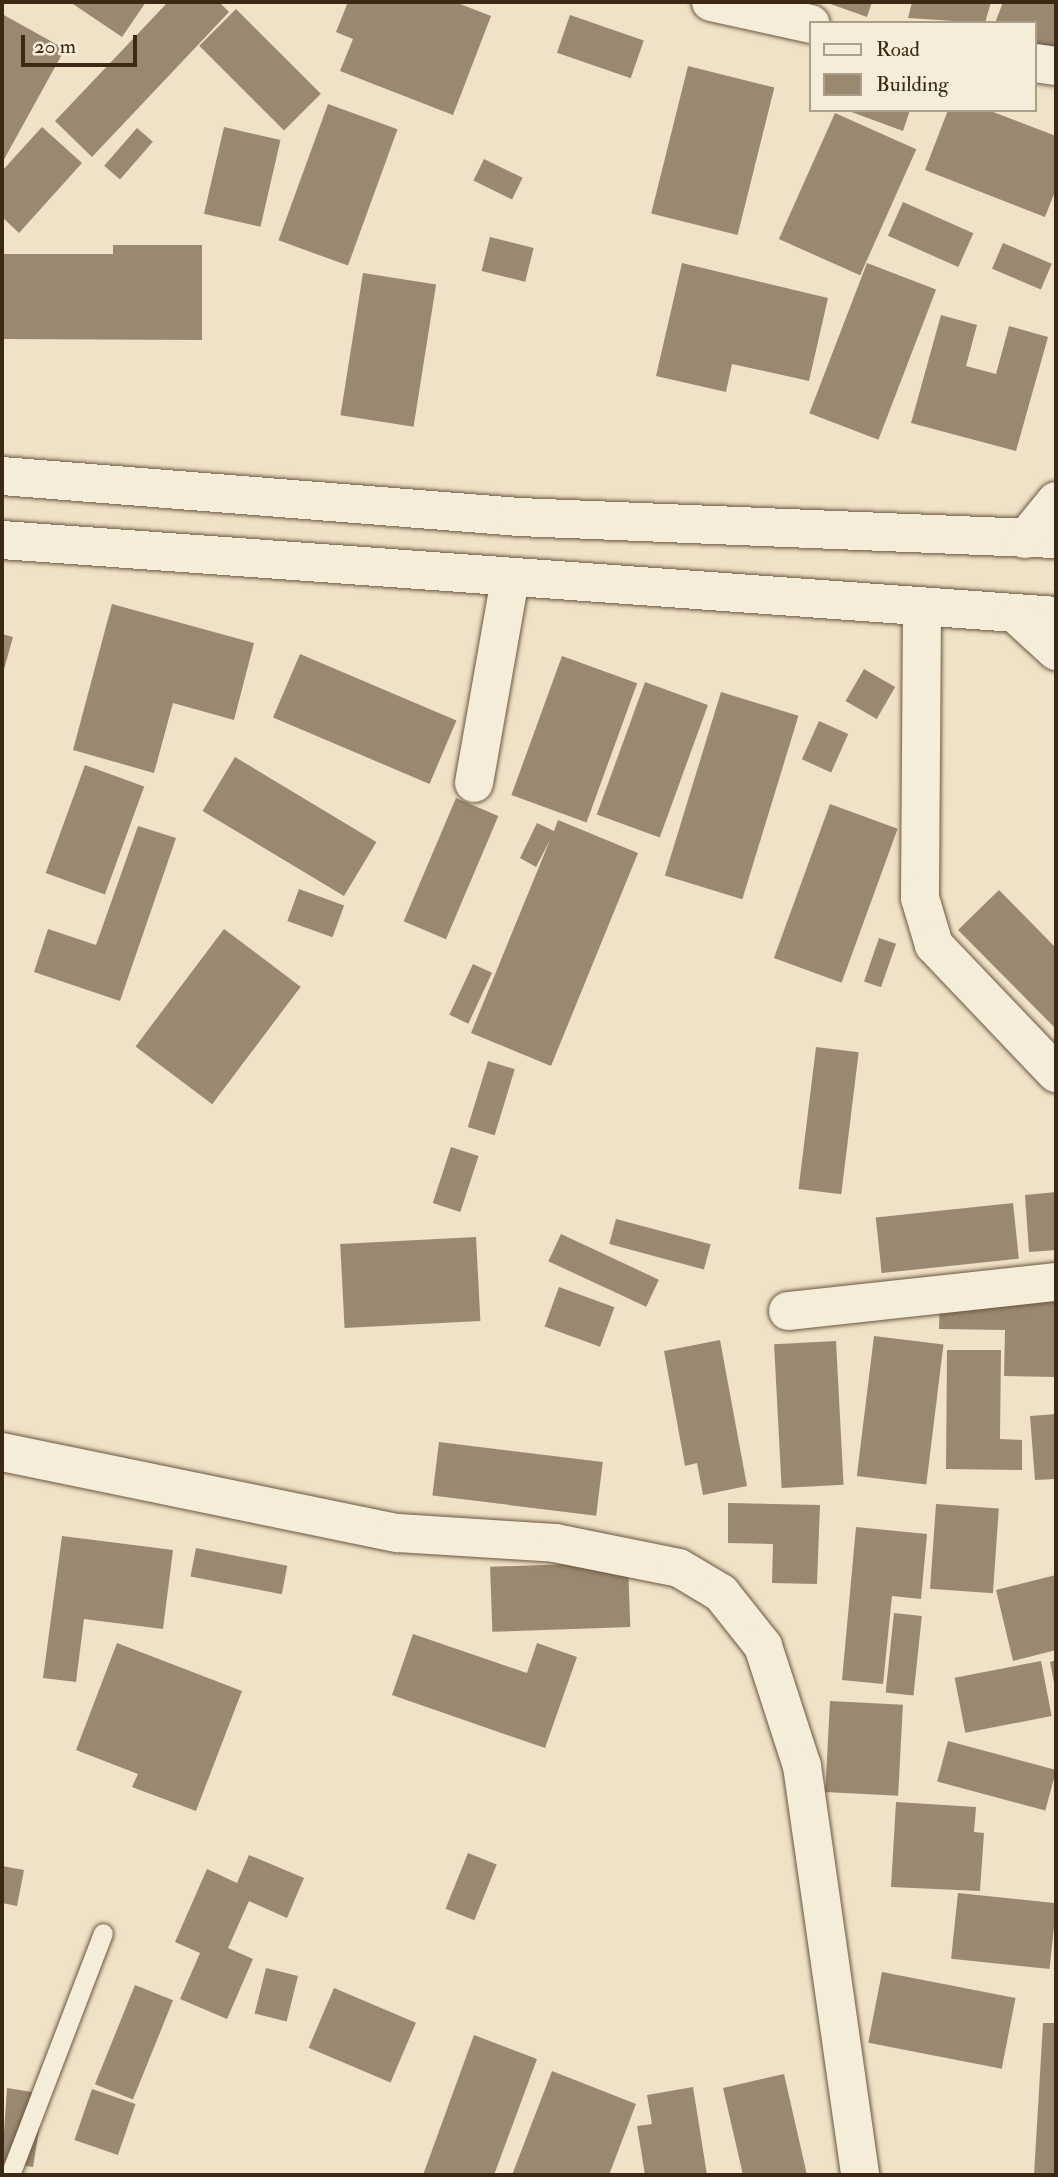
<!DOCTYPE html>
<html>
<head>
<meta charset="utf-8">
<style>
  body { margin:0 }
  #map { position:relative; width:1058px; height:2177px; overflow:hidden; background:#f0e2c6; font-family:"IM FELL Double Pica",serif }
  div>[style] { position:absolute }
  [style*='--x'] { left:calc(var(--x)*1px); top:calc(var(--y)*1px); width:calc(var(--w)*1px); rotate:calc(var(--a)*1deg) }
  .building>* { inset:0; background:#9a8971; transform-origin:0 0 }
  .roads { filter:drop-shadow(0 0 2px #695741) drop-shadow(0 0 2px #695741) }
  .service>* { height:19px; margin:-9.5px; padding:0 9.5px; transform-origin:9.5px; border-radius:9.5px; background:#f5ecda }
  .minor>* { height:38px; margin:-19px; padding:0 19px; transform-origin:19px; border-radius:19px; background:#f5ecda }
  .secondary>* { height:38px; margin:-19px; padding:0 19px; transform-origin:19px; border-radius:19px; background:#f5ecda }
  span { translate:-50% -50%; white-space:nowrap; text-align:center; line-height:1.15; -webkit-text-stroke:6px #f5ecda; paint-order:stroke }
  .frame { position:absolute; inset:0; border:4px solid #3c2915; pointer-events:none }
  .legend { position:absolute; left:809px; top:21px; width:228px; height:91px; box-sizing:border-box; background:#f5ecda; border:2px solid #ab9e8b; margin:0; padding:9px 12px; list-style:none; font-size:21px; color:#3c2915 }
  .legend li { display:flex; align-items:center; gap:14px; height:35px }
  .legend b { width:35px; border:2px solid #ab9e8b }
  .scale { position:absolute; left:21px; top:35px; width:116px; height:32px; box-sizing:border-box; border:4px solid #3c2915; border-top:0; padding-left:9px; font-size:21px; line-height:24px; white-space:nowrap; color:#3c2915; -webkit-text-stroke:5px #f5ecda; paint-order:stroke }
</style>
</head>
<body>
<div id="map">
  <div class="building">
    <i style="clip-path:polygon(70px 2px,146px 2px,122px 37px)"></i>
    <i style="clip-path:polygon(168px 2px,219px 2px,229px 12px,92px 157px,55px 121px)"></i>
    <i style="clip-path:polygon(348px 2px,455px 2px,491px 16px,453px 115px,340px 71px,353px 39px,336px 32px)"></i>
    <i style="clip-path:polygon(825px 2px,872px 2px,867px 17px)"></i>
    <i style="clip-path:polygon(912px 2px,991px 2px,985px 23px,908px 18px)"></i>
    <i style="clip-path:polygon(1003px 2px,1056px 2px,1056px 48px,1035px 50px,1035px 23px,995px 23px)"></i>
    <i style="left:236px;top:9px;width:120px;height:52px;rotate:45deg"></i>
    <i style="clip-path:polygon(2px 14px,65px 49px,2px 163px)"></i>
    <i style="left:570px;top:15px;width:78px;height:40px;rotate:19deg"></i>
    <i style="left:688px;top:66px;width:89px;height:152px;rotate:14deg"></i>
    <i style="left:328px;top:104px;width:74px;height:145px;rotate:20deg"></i>
    <i style="clip-path:polygon(846px 110px,910px 110px,903px 131px)"></i>
    <i style="clip-path:polygon(948px 110px,988px 110px,1056px 136px,1056px 189px,1045px 217px,925px 170px)"></i>
    <i style="left:835px;top:113px;width:89px;height:138px;rotate:24deg"></i>
    <i style="clip-path:polygon(42px 127px,82px 163px,19px 233px,2px 217px,2px 171px)"></i>
    <i style="left:224px;top:127px;width:58px;height:89px;rotate:13deg"></i>
    <i style="left:137px;top:128px;width:21px;height:50px;rotate:41deg"></i>
    <i style="left:484px;top:159px;width:43px;height:24px;rotate:26deg"></i>
    <i style="left:903px;top:202px;width:77px;height:37px;rotate:24deg"></i>
    <i style="left:490px;top:237px;width:45px;height:35px;rotate:14deg"></i>
    <i style="left:1003px;top:243px;width:53px;height:28px;rotate:23deg"></i>
    <i style="clip-path:polygon(113px 245px,202px 245px,202px 340px,2px 339px,2px 254px,113px 254px)"></i>
    <i style="clip-path:polygon(682px 263px,828px 298px,809px 381px,732px 364px,726px 392px,656px 376px)"></i>
    <i style="left:867px;top:263px;width:74px;height:161px;rotate:21deg"></i>
    <i style="left:363px;top:273px;width:74px;height:144px;rotate:9deg"></i>
    <i style="clip-path:polygon(941px 315px,977px 325px,966px 366px,996px 374px,1009px 326px,1048px 337px,1016px 451px,911px 423px)"></i>
    <i style="clip-path:polygon(112px 604px,254px 643px,234px 720px,173px 703px,154px 773px,73px 750px)"></i>
    <i style="clip-path:polygon(2px 634px,13px 637px,3px 673px,2px 673px)"></i>
    <i style="left:300px;top:654px;width:170px;height:69px;rotate:23deg"></i>
    <i style="left:562px;top:656px;width:80px;height:148px;rotate:20deg"></i>
    <i style="left:864px;top:669px;width:36px;height:37px;rotate:30deg"></i>
    <i style="left:645px;top:682px;width:67px;height:141px;rotate:20deg"></i>
    <i style="left:721px;top:692px;width:81px;height:192px;rotate:17deg"></i>
    <i style="left:819px;top:721px;width:32px;height:42px;rotate:24deg"></i>
    <i style="left:235px;top:757px;width:165px;height:63px;rotate:31deg"></i>
    <i style="left:85px;top:765px;width:63px;height:115px;rotate:20deg"></i>
    <i style="left:456px;top:798px;width:46px;height:134px;rotate:23deg"></i>
    <i style="left:830px;top:804px;width:72px;height:164px;rotate:20deg"></i>
    <i style="clip-path:polygon(558px 820px,638px 853px,551px 1066px,471px 1033px,550px 840px,536px 867px,520px 858px,537px 823px,554px 831px)"></i>
    <i style="clip-path:polygon(138px 826px,176px 838px,120px 1001px,34px 972px,48px 929px,96px 945px)"></i>
    <i style="left:299px;top:889px;width:48px;height:34px;rotate:20deg"></i>
    <i style="clip-path:polygon(999px 890px,1056px 948px,1056px 1029px,958px 930px)"></i>
    <i style="left:224px;top:929px;width:96px;height:147px;rotate:37deg"></i>
    <i style="left:879px;top:938px;width:18px;height:46px;rotate:19deg"></i>
    <i style="left:473px;top:964px;width:21px;height:56px;rotate:25deg"></i>
    <i style="left:816px;top:1047px;width:43px;height:143px;rotate:7deg"></i>
    <i style="left:488px;top:1061px;width:28px;height:69px;rotate:17deg"></i>
    <i style="left:451px;top:1147px;width:29px;height:59px;rotate:18deg"></i>
    <i style="clip-path:polygon(1056px 1192px,1056px 1250px,1029px 1252px,1025px 1195px)"></i>
    <i style="left:1013px;top:1203px;width:56px;height:138px;rotate:84deg"></i>
    <i style="left:616px;top:1219px;width:98px;height:26px;rotate:15deg"></i>
    <i style="left:561px;top:1234px;width:108px;height:30px;rotate:25deg"></i>
    <i style="left:476px;top:1237px;width:84px;height:136px;rotate:87deg"></i>
    <i style="left:559px;top:1287px;width:59px;height:42px;rotate:20deg"></i>
    <i style="clip-path:polygon(940px 1294px,1056px 1298px,1056px 1377px,1004px 1376px,1005px 1330px,939px 1329px)"></i>
    <i style="left:874px;top:1336px;width:70px;height:141px;rotate:7deg"></i>
    <i style="clip-path:polygon(720px 1340px,747px 1486px,703px 1495px,697px 1463px,685px 1466px,664px 1351px)"></i>
    <i style="left:836px;top:1341px;width:144px;height:62px;rotate:87deg"></i>
    <i style="clip-path:polygon(947px 1350px,1001px 1350px,1000px 1439px,1022px 1440px,1022px 1470px,946px 1469px)"></i>
    <i style="clip-path:polygon(1056px 1414px,1056px 1479px,1035px 1480px,1030px 1416px)"></i>
    <i style="left:439px;top:1442px;width:165px;height:54px;rotate:7deg"></i>
    <i style="clip-path:polygon(728px 1503px,820px 1505px,817px 1584px,772px 1583px,773px 1544px,728px 1543px)"></i>
    <i style="left:936px;top:1504px;width:63px;height:85px;rotate:4deg"></i>
    <i style="clip-path:polygon(856px 1527px,927px 1534px,921px 1599px,892px 1596px,883px 1684px,842px 1680px)"></i>
    <i style="clip-path:polygon(62px 1536px,173px 1550px,163px 1629px,84px 1619px,76px 1682px,43px 1678px)"></i>
    <i style="left:196px;top:1548px;width:93px;height:29px;rotate:11deg"></i>
    <i style="left:628px;top:1562px;width:65px;height:138px;rotate:88deg"></i>
    <i style="clip-path:polygon(1056px 1575px,1056px 1650px,1013px 1661px,996px 1590px)"></i>
    <i style="left:894px;top:1613px;width:28px;height:80px;rotate:6deg"></i>
    <i style="clip-path:polygon(413px 1634px,527px 1673px,537px 1643px,577px 1657px,545px 1748px,392px 1695px)"></i>
    <i style="clip-path:polygon(117px 1643px,242px 1691px,196px 1811px,132px 1787px,138px 1774px,76px 1750px)"></i>
    <i style="clip-path:polygon(1056px 1660px,1056px 1688px,1055px 1688px,1050px 1662px)"></i>
    <i style="left:1041px;top:1661px;width:56px;height:88px;rotate:79deg"></i>
    <i style="left:830px;top:1701px;width:73px;height:91px;rotate:3deg"></i>
    <i style="left:948px;top:1741px;width:112px;height:42px;rotate:15deg"></i>
    <i style="clip-path:polygon(896px 1802px,976px 1807px,974px 1832px,984px 1833px,980px 1891px,891px 1887px)"></i>
    <i style="left:468px;top:1853px;width:31px;height:60px;rotate:22deg"></i>
    <i style="clip-path:polygon(249px 1855px,304px 1878px,287px 1918px,249px 1901px,228px 1948px,253px 1959px,227px 2019px,180px 1999px,200px 1953px,175px 1942px,207px 1869px,237px 1883px)"></i>
    <i style="clip-path:polygon(2px 1866px,24px 1870px,17px 1906px,2px 1903px)"></i>
    <i style="left:958px;top:1893px;width:99px;height:66px;rotate:6deg"></i>
    <i style="left:266px;top:1968px;width:33px;height:47px;rotate:14deg"></i>
    <i style="left:882px;top:1972px;width:136px;height:72px;rotate:11deg"></i>
    <i style="left:135px;top:1985px;width:41px;height:107px;rotate:22deg"></i>
    <i style="left:334px;top:1988px;width:89px;height:65px;rotate:23deg"></i>
    <i style="clip-path:polygon(1043px 2023px,1056px 2023px,1056px 2175px,1034px 2175px)"></i>
    <i style="clip-path:polygon(474px 2035px,537px 2059px,494px 2175px,423px 2175px)"></i>
    <i style="clip-path:polygon(552px 2071px,636px 2104px,609px 2175px,512px 2175px)"></i>
    <i style="clip-path:polygon(784px 2074px,807px 2175px,743px 2175px,723px 2088px)"></i>
    <i style="clip-path:polygon(693px 2087px,707px 2175px,645px 2175px,637px 2126px,652px 2124px,647px 2095px)"></i>
    <i style="clip-path:polygon(7px 2088px,45px 2094px,33px 2167px,2px 2162px)"></i>
    <i style="left:92px;top:2089px;width:46px;height:54px;rotate:19deg"></i>
  </div>
  <div class="roads">
    <div class="service">
      <i style="--x:10;--y:2175;--w:259;--a:-69"></i>
    </div>
    <div class="minor">
      <i style="--x:711;--y:2;--w:102;--a:12.4"></i>
      <i style="--x:1035;--y:63;--w:21;--a:8"></i>
      <i style="--x:922;--y:609;--w:289;--a:90.4"></i>
      <i style="--x:920;--y:898;--w:49;--a:73.4"></i>
      <i style="--x:934;--y:945;--w:177;--a:46.4"></i>
      <i style="--x:474;--y:783;--w:208;--a:-80"></i>
      <i style="--x:788;--y:1311;--w:270;--a:-6.2"></i>
      <i style="--x:2;--y:1452;--w:404;--a:11.6"></i>
      <i style="--x:398;--y:1533;--w:157;--a:3.6"></i>
      <i style="--x:555;--y:1543;--w:126;--a:11.4"></i>
      <i style="--x:679;--y:1568;--w:49;--a:30.8"></i>
      <i style="--x:721;--y:1593;--w:68;--a:51.6"></i>
      <i style="--x:763;--y:1646;--w:126;--a:72"></i>
      <i style="--x:802;--y:1766;--w:413;--a:81.9"></i>
    </div>
    <div class="secondary">
      <i style="--x:2;--y:476;--w:519;--a:4.53"></i>
      <i style="--x:519;--y:517;--w:537;--a:2.35"></i>
      <i style="--x:1025;--y:539;--w:49;--a:-50.8"></i>
      <i style="--x:2;--y:540;--w:1057;--a:4.12"></i>
      <i style="--x:1018;--y:616;--w:52;--a:42.6"></i>
    </div>
  </div>
  <div class="frame"></div>
  <ul class="legend">
  <li><b style="height:9px;background:#f5ecda"></b>Road</li>
  <li><b style="height:19px;background:#9a8971"></b>Building</li>
  </ul>
  <div class="scale">20 m</div>
</div>
</body>
</html>
